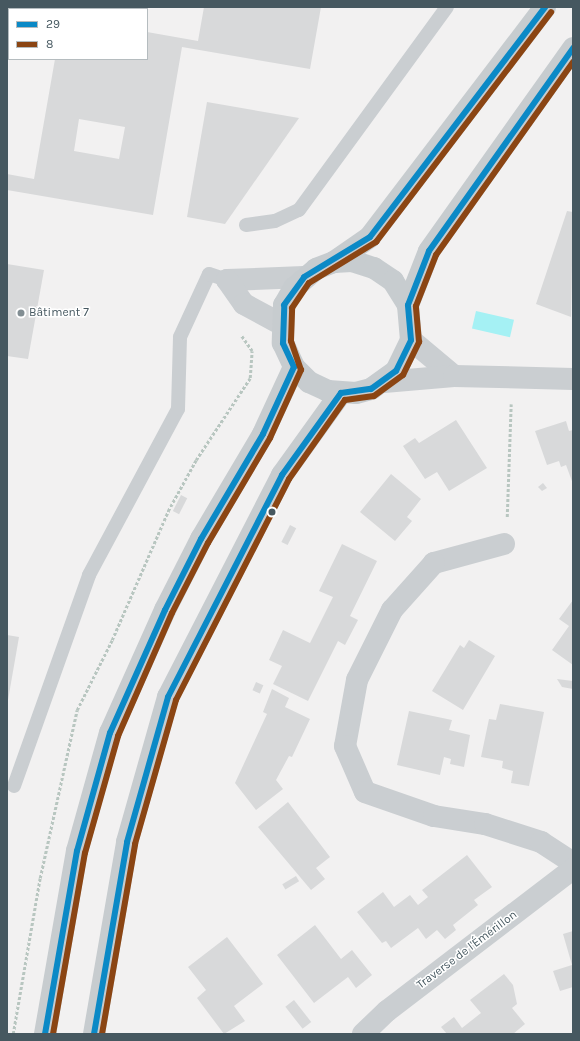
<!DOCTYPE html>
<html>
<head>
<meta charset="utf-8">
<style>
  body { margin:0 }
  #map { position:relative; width:580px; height:1041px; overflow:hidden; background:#f2f1f1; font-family:Karla,sans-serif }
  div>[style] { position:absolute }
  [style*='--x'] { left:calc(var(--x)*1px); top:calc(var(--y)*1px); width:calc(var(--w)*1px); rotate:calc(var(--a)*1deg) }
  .water>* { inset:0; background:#a5f1f4; transform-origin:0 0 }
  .building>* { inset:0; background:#d8d9da; transform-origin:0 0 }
  .path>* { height:2.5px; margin-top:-1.25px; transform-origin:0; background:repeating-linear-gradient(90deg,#b8c6c0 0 3px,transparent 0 5px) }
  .service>* { height:14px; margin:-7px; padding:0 7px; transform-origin:7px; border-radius:7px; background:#caced1 }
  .minor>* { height:22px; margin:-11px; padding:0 11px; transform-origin:11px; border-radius:11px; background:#caced1 }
  .primary>* { height:22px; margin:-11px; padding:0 11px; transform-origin:11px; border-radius:11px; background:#c7cccf }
  .bus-1>* { height:6px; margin:-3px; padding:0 3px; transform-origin:3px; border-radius:3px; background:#0b89c6 }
  .bus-2>* { height:6px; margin:-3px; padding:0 3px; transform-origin:3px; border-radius:3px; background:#8b4513 }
  .dots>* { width:11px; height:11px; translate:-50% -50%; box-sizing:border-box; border:2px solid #fff; border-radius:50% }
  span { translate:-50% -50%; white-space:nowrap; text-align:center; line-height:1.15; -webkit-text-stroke:3px #fff; paint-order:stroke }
  .poi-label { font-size:12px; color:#465860 }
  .left { translate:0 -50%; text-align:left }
  .street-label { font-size:12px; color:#465860 }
  .frame { position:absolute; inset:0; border:8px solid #465860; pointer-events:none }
  .legend { position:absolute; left:8px; top:8px; width:140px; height:52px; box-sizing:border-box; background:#fff; border:1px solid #b5bcbf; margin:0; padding:5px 7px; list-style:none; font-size:12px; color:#465860 }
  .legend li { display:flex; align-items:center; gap:8px; height:20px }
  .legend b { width:20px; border:1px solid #b5bcbf }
</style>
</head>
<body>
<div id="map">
  <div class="water">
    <i style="left:476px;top:311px;width:39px;height:18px;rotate:13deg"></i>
  </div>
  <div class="building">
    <i style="clip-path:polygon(64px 7px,114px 7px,63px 9px)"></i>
    <i style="clip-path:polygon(evenodd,204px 7px,321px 7px,310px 69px,182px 47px,153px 215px,7px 190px,7px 174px,34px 179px,55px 59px,147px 59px,147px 32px,198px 41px,204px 7px,79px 119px,125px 127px,119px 159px,74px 151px,79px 119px)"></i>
    <i style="clip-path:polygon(207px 102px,299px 118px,225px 224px,187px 217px)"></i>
    <i style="clip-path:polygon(567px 211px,573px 212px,571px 317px,536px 304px)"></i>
    <i style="clip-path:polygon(7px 264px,44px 270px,28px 359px,7px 356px)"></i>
    <i style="clip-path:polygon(456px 420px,487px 468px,449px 491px,437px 472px,425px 479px,403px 446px,415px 438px,419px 443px)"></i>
    <i style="clip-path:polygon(566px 421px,569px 431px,573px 430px,573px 484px,566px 465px,561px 467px,559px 461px,547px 465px,535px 431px)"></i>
    <i style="clip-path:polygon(391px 474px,421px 499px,407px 517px,412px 521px,395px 541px,360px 512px)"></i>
    <i style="clip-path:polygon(543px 483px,547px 488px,542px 491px,538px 487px)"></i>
    <i style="left:181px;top:495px;width:7px;height:18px;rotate:27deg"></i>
    <i style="left:290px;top:525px;width:7px;height:19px;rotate:27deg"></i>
    <i style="clip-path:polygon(342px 544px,377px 561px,350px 616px,358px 620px,345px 645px,338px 641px,308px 701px,273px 684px,282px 666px,269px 660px,283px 630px,310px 643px,333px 597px,319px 591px)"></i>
    <i style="clip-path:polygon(573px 600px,573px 665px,552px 650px,569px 626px,559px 619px)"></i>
    <i style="clip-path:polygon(7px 635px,19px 637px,8px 700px,7px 700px)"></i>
    <i style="clip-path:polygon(469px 640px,495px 656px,463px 710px,432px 691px,460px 645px,464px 648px)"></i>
    <i style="clip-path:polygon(557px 679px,573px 681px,573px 689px,562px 687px)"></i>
    <i style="left:256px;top:682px;width:8px;height:9px;rotate:23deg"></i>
    <i style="clip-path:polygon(272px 689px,289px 698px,285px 707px,310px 719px,292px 757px,289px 756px,276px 780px,283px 789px,256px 810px,235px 783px,267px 714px,263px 712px)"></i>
    <i style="clip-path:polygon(500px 704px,544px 712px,529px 786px,511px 783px,513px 771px,502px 768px,503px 761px,481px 757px,489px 719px,496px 720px)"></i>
    <i style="clip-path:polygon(409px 711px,452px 720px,449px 730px,470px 735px,464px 767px,450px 764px,451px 759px,444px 757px,440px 775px,397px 765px)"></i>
    <i style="clip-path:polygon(288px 802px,330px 857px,316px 868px,325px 879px,311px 890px,258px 827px)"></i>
    <i style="clip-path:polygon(467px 855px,492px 887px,474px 900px,478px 905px,453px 925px,456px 930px,445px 939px,437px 930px,426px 939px,418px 928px,391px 948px,386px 941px,382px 943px,357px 912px,383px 892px,394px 907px,410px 895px,418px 905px,428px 897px,422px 890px)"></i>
    <i style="left:296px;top:876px;width:6px;height:16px;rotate:59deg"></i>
    <i style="clip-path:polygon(315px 925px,341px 959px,352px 950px,372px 975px,356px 988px,348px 977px,314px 1003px,277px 955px)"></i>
    <i style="clip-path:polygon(573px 931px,573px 987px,560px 991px,553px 971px,572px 965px,563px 934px)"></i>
    <i style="clip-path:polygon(227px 937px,263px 984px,234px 1006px,245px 1021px,224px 1034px,197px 998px,206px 990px,188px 967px)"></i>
    <i style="clip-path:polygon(504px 974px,513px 985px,517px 1004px,512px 1008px,525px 1024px,513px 1034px,447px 1034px,441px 1027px,454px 1017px,462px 1028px,481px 1013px,470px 1000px)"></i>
    <i style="left:294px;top:1000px;width:28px;height:11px;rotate:52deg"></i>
  </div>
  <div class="path">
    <i style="--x:507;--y:517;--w:113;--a:-88"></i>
    <i style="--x:13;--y:1034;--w:158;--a:-80.2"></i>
    <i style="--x:40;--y:878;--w:172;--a:-77.6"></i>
    <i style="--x:77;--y:710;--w:78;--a:-63.4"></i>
    <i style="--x:112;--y:640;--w:141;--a:-66.5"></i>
    <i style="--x:168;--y:511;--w:58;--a:-61.2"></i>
    <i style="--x:196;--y:460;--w:98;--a:-56.6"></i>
    <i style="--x:250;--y:378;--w:27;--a:-86"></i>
    <i style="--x:252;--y:351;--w:19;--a:-125"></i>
  </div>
  <div class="service">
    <i style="--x:246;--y:225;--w:29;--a:-8"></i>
    <i style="--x:275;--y:221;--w:26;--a:-25"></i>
    <i style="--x:299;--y:210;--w:251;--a:-53.9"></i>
    <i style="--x:14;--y:786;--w:224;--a:-70.4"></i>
    <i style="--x:89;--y:575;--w:188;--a:-61.8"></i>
    <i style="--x:178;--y:409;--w:72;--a:-88.4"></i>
    <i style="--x:180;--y:337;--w:69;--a:-65.3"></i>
    <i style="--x:209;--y:274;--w:19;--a:18"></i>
  </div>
  <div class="minor">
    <i style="--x:227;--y:280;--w:77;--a:-2.2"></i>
    <i style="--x:227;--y:280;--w:29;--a:55"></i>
    <i style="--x:244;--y:304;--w:42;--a:28.4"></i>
    <i style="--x:411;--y:340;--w:56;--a:39.9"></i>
    <i style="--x:384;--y:382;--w:70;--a:-4.9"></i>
    <i style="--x:454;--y:376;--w:119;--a:1.4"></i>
    <i style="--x:504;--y:544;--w:73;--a:164.8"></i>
    <i style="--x:434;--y:563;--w:63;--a:131.8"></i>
    <i style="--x:392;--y:610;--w:78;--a:116.6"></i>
    <i style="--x:357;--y:680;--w:67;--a:100.3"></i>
    <i style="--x:345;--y:746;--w:50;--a:66.5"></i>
    <i style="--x:365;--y:792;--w:73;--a:19.2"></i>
    <i style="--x:434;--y:816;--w:52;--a:8.9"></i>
    <i style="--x:485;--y:824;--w:59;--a:17.8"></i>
    <i style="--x:541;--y:842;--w:38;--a:33"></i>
    <i style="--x:363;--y:1034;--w:33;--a:-44"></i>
    <i style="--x:387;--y:1011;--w:234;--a:-37.4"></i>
  </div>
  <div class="primary">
    <i style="--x:545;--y:7;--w:289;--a:127.3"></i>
    <i style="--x:370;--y:237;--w:44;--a:145.2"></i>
    <i style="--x:334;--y:262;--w:19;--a:159"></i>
    <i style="--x:316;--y:269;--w:29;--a:139"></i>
    <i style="--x:294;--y:288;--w:20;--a:120"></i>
    <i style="--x:284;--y:305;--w:38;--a:92"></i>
    <i style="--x:283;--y:343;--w:26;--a:65"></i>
    <i style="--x:294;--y:367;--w:21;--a:45"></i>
    <i style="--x:309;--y:382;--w:21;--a:25"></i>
    <i style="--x:328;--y:391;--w:28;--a:4"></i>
    <i style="--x:356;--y:393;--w:16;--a:-15"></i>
    <i style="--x:371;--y:389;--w:31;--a:-36"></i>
    <i style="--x:396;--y:371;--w:34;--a:-64"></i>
    <i style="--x:411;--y:340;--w:35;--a:-95"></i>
    <i style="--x:408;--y:305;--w:58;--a:-68.7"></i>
    <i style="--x:429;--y:251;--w:249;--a:-54.6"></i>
    <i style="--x:334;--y:262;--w:18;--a:-3"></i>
    <i style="--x:352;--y:261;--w:23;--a:18"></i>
    <i style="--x:374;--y:268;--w:23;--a:34"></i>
    <i style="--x:393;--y:281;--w:28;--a:58"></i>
    <i style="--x:45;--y:1034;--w:186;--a:-80.1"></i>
    <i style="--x:77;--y:851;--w:123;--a:-74.4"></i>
    <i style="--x:110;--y:733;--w:135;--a:-65.9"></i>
    <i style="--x:165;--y:610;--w:80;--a:-63.1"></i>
    <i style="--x:201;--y:539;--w:122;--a:-59.4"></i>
    <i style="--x:263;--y:434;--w:74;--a:-65.2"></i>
    <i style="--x:94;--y:1034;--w:195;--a:-80.2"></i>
    <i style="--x:127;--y:842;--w:151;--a:-74.2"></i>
    <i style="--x:168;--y:697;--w:250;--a:-62.8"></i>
    <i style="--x:282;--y:475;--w:101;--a:-54.3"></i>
  </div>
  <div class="bus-1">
    <i style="--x:45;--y:1034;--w:186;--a:-80.1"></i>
    <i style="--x:77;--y:851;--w:123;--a:-74.4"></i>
    <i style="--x:110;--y:733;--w:135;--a:-65.9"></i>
    <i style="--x:165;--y:610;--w:80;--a:-63.1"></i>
    <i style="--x:201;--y:539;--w:122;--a:-59.4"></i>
    <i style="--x:263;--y:434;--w:74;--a:-65.2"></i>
    <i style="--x:294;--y:367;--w:26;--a:-115"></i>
    <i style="--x:283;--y:343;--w:38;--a:-88"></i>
    <i style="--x:284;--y:305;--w:34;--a:-54"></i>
    <i style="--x:304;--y:277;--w:77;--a:-31.2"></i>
    <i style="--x:370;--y:237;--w:289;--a:-52.7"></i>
    <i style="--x:94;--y:1034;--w:195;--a:-80.2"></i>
    <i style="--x:127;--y:842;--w:151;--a:-74.2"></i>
    <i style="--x:168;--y:697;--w:250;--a:-62.8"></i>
    <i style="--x:282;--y:475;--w:101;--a:-54.3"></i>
    <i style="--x:341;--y:393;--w:30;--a:-8"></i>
    <i style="--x:371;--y:389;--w:31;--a:-36"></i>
    <i style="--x:396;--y:371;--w:34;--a:-64"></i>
    <i style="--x:411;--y:340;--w:35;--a:-95"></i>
    <i style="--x:408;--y:305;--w:58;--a:-68.7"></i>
    <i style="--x:429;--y:251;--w:249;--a:-54.6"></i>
  </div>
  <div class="bus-2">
    <i style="--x:53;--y:1034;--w:184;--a:-80"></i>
    <i style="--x:85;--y:853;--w:122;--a:-74.2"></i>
    <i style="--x:118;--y:736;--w:134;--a:-66.3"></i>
    <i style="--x:172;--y:613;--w:79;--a:-62.8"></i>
    <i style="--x:208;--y:543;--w:122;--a:-59.4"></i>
    <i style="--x:270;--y:438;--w:75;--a:-65.5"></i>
    <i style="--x:301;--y:370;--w:31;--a:-109"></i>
    <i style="--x:291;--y:341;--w:33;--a:-88"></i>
    <i style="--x:292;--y:308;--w:30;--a:-56"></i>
    <i style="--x:309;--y:283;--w:79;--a:-31.5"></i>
    <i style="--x:376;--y:242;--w:289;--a:-52.7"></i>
    <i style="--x:102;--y:1034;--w:193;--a:-80.1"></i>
    <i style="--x:135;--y:844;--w:150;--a:-74.1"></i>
    <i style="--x:176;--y:700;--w:248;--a:-62.9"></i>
    <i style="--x:289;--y:479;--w:97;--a:-54.7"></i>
    <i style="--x:345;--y:400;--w:29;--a:-8"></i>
    <i style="--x:374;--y:396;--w:36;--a:-36"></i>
    <i style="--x:403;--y:375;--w:37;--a:-64"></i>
    <i style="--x:419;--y:342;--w:36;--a:-95"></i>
    <i style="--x:416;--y:306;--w:55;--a:-68.6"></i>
    <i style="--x:436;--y:255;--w:237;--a:-54.6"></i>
  </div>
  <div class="dots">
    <i style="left:21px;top:313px;background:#828e93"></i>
    <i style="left:272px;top:512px;background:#465860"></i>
  </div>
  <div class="poi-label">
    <span class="left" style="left:29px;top:313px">Bâtiment 7</span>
  </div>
  <div class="street-label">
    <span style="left:467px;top:950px;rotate:-37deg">Traverse de l'Émérillon</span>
  </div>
  <div class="frame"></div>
  <ul class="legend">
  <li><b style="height:5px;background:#0b89c6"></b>29</li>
  <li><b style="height:5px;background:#8b4513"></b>8</li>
  </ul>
</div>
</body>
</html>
